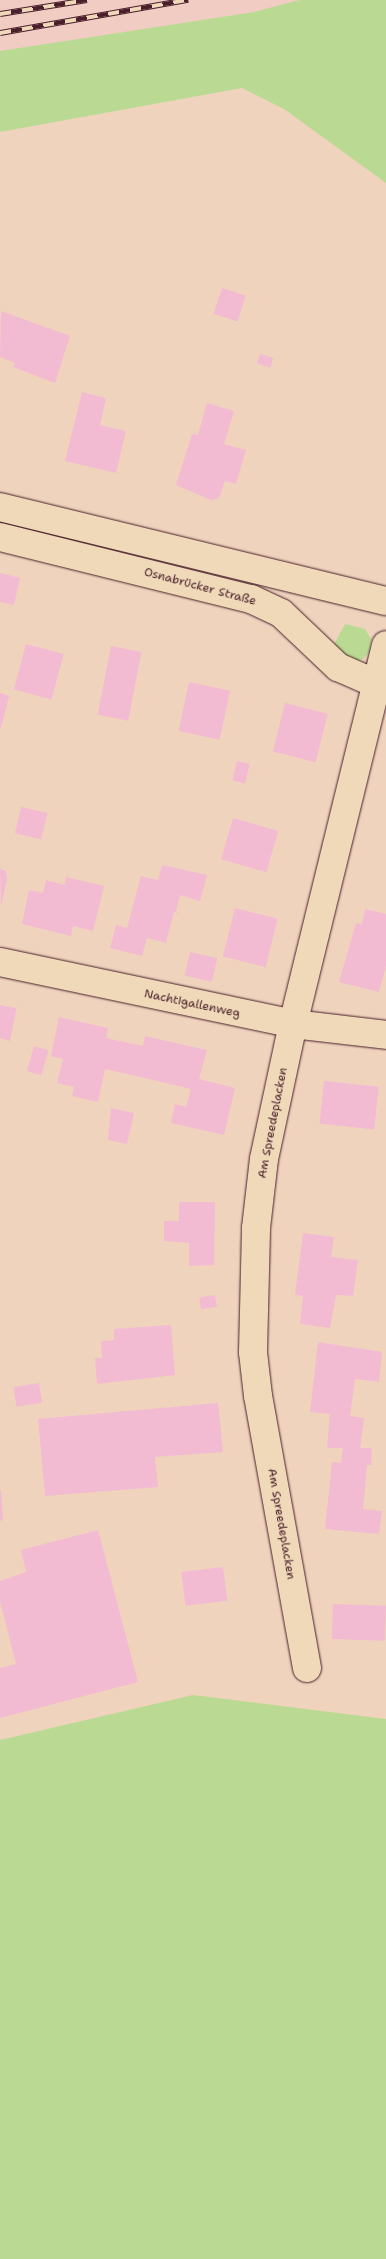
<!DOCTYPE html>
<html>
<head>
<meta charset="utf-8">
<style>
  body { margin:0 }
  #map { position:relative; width:386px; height:2259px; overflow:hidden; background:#f0d3bd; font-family:"Shantell Sans",sans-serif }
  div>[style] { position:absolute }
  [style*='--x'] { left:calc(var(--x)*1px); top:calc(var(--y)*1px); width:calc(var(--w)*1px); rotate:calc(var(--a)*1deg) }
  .built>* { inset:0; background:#f1ccc3 }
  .green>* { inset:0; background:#bada93 }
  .building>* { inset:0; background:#f2bbd2; transform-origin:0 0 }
  .roads { filter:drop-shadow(0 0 1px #4a1f2b) drop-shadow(0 0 1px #4a1f2b) }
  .minor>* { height:28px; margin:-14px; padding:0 14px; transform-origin:14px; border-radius:14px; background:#efd9b8 }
  .secondary>* { height:28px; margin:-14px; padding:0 14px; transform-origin:14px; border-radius:14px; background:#efd9b8 }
  .rail>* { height:5.5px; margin-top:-2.75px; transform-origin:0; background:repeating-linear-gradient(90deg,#efd9b8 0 11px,#4a1f2b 0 22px); box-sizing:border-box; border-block:1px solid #4a1f2b }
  span { translate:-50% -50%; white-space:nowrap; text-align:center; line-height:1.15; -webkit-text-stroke:4.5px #efd9b8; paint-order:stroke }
  .street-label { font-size:12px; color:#4a1f2b }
</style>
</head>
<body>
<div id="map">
  <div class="built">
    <i style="clip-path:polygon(0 0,299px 0,254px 12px,0 51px)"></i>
  </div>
  <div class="green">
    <i style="clip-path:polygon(299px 0,386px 0,386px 183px,284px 109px,242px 88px,0 132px,0 51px,254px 12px)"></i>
    <i style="clip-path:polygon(345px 624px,365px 629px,371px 639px,370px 651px,363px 659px,353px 662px,332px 648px)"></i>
    <i style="clip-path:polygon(193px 1695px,386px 1719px,386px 2259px,0 2259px,0 1740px)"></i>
  </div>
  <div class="building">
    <i style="left:222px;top:288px;width:25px;height:27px;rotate:18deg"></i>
    <i style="clip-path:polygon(1px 311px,70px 336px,55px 383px,13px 367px,15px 363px,0 357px)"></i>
    <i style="left:260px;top:354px;width:14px;height:10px;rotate:17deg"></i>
    <i style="clip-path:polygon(82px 392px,106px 398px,100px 425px,126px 431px,116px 473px,65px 461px)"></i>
    <i style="clip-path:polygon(207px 403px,234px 411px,224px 444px,246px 450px,236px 484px,225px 481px,219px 498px,211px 500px,176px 485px,192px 434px,198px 435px)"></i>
    <i style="clip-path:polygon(0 573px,20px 578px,14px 605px,0 602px)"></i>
    <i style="left:26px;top:644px;width:39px;height:47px;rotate:15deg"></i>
    <i style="left:111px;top:646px;width:31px;height:70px;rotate:11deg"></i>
    <i style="left:189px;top:682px;width:42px;height:50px;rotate:12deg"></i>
    <i style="clip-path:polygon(0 693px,9px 696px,1px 728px,0 728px)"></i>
    <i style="left:285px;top:703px;width:44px;height:50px;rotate:14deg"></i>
    <i style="left:237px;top:761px;width:13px;height:20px;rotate:13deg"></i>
    <i style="left:21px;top:807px;width:27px;height:27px;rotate:13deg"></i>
    <i style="left:233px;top:818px;width:47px;height:43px;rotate:16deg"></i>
    <i style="clip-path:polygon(162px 865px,207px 875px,200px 901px,180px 895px,176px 911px,180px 913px,174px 912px,166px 943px,147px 938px,142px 956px,110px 948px,116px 925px,127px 928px,141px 876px,158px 880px)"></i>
    <i style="clip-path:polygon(0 869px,6px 871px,7px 879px,1px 907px)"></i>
    <i style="clip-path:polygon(66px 877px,104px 886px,93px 931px,73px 926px,71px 936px,22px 924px,29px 890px,43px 893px,46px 880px,65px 885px)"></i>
    <i style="left:235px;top:908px;width:44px;height:50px;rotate:14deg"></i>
    <i style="clip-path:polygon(365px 909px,386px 914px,386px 966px,379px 992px,339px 982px,356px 923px,362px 924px)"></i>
    <i style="left:190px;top:952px;width:28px;height:24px;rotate:13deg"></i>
    <i style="clip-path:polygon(0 1005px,15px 1008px,17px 1006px,10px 1041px,0 1038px)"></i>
    <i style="clip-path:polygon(59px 1017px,108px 1028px,106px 1038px,143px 1046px,145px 1036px,207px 1050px,199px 1079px,235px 1088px,224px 1135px,171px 1123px,175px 1104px,186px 1107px,191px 1089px,136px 1076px,105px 1069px,98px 1102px,72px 1096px,74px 1087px,57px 1083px,63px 1059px,51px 1056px)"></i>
    <i style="left:34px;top:1046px;width:15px;height:26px;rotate:16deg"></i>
    <i style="left:324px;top:1081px;width:55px;height:43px;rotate:6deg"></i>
    <i style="clip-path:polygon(111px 1108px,134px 1113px,127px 1144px,108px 1140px)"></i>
    <i style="clip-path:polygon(179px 1202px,215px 1202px,214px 1265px,189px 1266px,189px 1243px,164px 1241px,164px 1221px,179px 1221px)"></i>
    <i style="clip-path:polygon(303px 1233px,334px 1237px,331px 1257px,358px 1260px,353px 1296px,336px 1295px,330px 1328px,300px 1324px,303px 1296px,295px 1295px)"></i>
    <i style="left:215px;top:1295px;width:12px;height:16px;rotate:81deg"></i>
    <i style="clip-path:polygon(171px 1325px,175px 1375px,97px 1384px,95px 1358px,102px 1358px,101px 1341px,114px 1340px,114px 1329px)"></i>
    <i style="clip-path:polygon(318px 1342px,382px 1352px,379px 1382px,355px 1379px,350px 1416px,364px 1418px,360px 1448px,372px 1448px,371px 1465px,367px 1465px,363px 1509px,382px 1511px,379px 1534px,325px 1529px,332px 1462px,341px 1463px,343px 1448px,327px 1448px,330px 1414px,310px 1412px)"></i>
    <i style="left:39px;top:1383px;width:20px;height:26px;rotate:81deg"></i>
    <i style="clip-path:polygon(218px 1403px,223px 1452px,155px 1457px,158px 1487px,45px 1496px,38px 1419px)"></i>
    <i style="clip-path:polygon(1px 1490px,3px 1520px,0 1521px,0 1491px)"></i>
    <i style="clip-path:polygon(98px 1530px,138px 1682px,0 1718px,0 1668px,16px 1664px,0 1601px,0 1581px,26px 1572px,21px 1550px)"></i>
    <i style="left:223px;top:1567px;width:34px;height:42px;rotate:83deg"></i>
    <i style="left:333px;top:1604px;width:53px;height:35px;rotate:2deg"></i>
  </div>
  <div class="roads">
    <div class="minor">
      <i style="--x:0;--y:537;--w:259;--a:13.9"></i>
      <i style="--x:251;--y:599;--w:33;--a:25"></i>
      <i style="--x:281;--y:613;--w:79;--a:43.5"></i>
      <i style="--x:338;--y:667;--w:43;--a:23.6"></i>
      <i style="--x:0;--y:962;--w:299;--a:11.9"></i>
      <i style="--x:293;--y:1024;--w:94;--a:6.7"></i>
      <i style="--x:307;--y:1668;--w:276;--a:-100.2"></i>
      <i style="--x:258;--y:1396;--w:44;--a:-96.5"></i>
      <i style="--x:253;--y:1352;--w:124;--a:-88.6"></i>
      <i style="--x:256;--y:1228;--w:69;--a:-83.4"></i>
      <i style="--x:264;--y:1159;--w:138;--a:-77.9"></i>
      <i style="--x:293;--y:1024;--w:390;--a:-76.2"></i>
    </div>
    <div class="secondary">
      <i style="--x:0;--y:507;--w:397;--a:13.7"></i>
    </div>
  </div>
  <div class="rail">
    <i style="--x:0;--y:14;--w:88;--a:-9.1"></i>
    <i style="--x:0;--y:33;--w:191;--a:-10"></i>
  </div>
  <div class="street-label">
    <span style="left:200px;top:587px;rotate:15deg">Osnabrücker Straße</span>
    <span style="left:192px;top:1004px;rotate:12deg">Nachtigallenweg</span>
    <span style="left:273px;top:1123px;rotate:-79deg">Am Spreedeplacken</span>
    <span style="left:281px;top:1524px;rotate:80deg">Am Spreedeplacken</span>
  </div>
</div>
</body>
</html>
